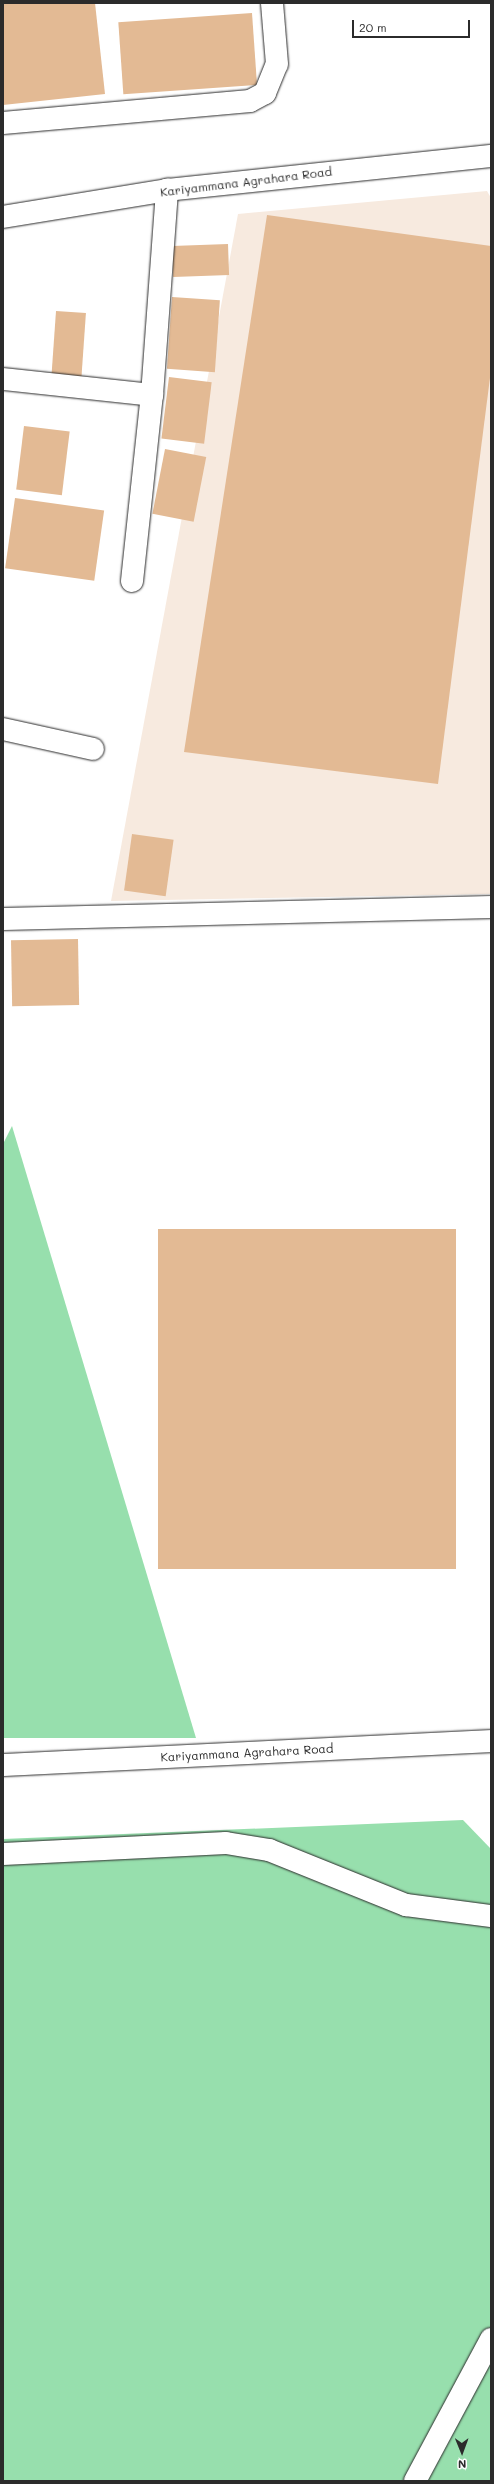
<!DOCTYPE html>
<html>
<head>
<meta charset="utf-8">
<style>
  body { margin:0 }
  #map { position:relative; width:494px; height:2484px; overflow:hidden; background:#fff; font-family:Mali,sans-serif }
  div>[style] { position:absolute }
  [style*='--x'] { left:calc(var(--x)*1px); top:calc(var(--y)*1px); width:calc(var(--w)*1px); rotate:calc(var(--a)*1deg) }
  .built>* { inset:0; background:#f7eadf }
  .green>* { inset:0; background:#97dfad }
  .building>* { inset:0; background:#e3ba94; transform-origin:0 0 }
  .roads { filter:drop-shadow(0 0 1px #2b2b2b) drop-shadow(0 0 1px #2b2b2b) }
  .minor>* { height:22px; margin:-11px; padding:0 11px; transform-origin:11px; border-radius:11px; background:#fff }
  span { translate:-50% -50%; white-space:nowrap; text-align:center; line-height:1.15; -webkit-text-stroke:3px #fff; paint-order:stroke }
  .street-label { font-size:12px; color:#2b2b2b }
  .frame { position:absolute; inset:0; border:4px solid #2b2b2b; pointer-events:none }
  .north { position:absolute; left:442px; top:2432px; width:40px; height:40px; -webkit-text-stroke:3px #fff; paint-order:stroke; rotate:179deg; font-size:11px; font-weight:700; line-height:16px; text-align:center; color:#2b2b2b }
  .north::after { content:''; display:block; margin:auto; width:14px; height:18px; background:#2b2b2b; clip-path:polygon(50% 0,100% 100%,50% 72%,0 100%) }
  .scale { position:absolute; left:352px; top:20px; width:118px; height:18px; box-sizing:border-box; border:2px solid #2b2b2b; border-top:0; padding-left:5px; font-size:12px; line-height:14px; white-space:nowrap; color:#2b2b2b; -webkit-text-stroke:3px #fff; paint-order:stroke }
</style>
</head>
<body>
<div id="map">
  <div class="built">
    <i style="clip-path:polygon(487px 191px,491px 198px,490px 894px,111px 901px,238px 214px)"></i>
  </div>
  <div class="green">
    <i style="clip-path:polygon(12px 1126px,196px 1738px,3px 1738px,3px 1144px)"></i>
    <i style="clip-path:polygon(463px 1820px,491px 1849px,491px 2481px,3px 2481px,3px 1839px)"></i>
  </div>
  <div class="building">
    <i style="clip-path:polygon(3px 3px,95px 3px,105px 94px,3px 105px)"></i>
    <i style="left:252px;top:13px;width:72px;height:134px;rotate:86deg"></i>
    <i style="clip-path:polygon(267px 215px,491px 246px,491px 370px,438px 784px,184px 752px)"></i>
    <i style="left:228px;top:244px;width:31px;height:56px;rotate:88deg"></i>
    <i style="left:172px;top:297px;width:48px;height:72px;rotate:4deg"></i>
    <i style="left:56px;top:311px;width:30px;height:65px;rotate:4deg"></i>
    <i style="left:169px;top:377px;width:43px;height:62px;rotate:7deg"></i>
    <i style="left:24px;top:426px;width:46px;height:64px;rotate:7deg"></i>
    <i style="left:165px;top:449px;width:42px;height:66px;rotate:11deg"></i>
    <i style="left:15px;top:498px;width:90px;height:71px;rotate:8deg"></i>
    <i style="left:132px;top:834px;width:42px;height:57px;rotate:8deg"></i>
    <i style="left:78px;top:939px;width:66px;height:67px;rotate:89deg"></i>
    <i style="left:158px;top:1229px;width:298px;height:340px"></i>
  </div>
  <div class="roads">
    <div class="minor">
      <i style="--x:3;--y:123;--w:248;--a:-5.1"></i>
      <i style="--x:250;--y:101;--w:17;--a:-28"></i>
      <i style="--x:265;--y:93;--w:31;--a:-68"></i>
      <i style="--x:277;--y:64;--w:61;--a:-94.7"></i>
      <i style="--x:3;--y:217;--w:166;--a:-9.3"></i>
      <i style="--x:167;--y:190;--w:326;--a:-6"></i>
      <i style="--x:3;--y:379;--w:150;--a:6.1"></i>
      <i style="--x:132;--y:581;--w:187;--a:-83.9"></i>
      <i style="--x:152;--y:395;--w:206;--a:-85.8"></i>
      <i style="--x:3;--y:729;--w:92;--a:12.5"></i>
      <i style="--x:3;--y:919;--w:488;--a:-1.4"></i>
      <i style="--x:3;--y:1765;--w:489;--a:-2.8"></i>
      <i style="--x:3;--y:1854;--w:223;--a:-2.8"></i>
      <i style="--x:226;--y:1843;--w:44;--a:9.2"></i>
      <i style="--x:269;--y:1850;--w:148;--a:21.9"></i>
      <i style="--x:406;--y:1905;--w:86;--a:7.4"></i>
      <i style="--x:415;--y:2481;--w:161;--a:-61.8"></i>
    </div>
  </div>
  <div class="street-label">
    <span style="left:246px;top:182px;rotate:-7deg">Kariyammana Agrahara Road</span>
    <span style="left:247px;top:1753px;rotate:-3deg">Kariyammana Agrahara Road</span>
  </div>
  <div class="frame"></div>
  <div class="north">N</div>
  <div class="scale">20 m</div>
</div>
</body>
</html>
